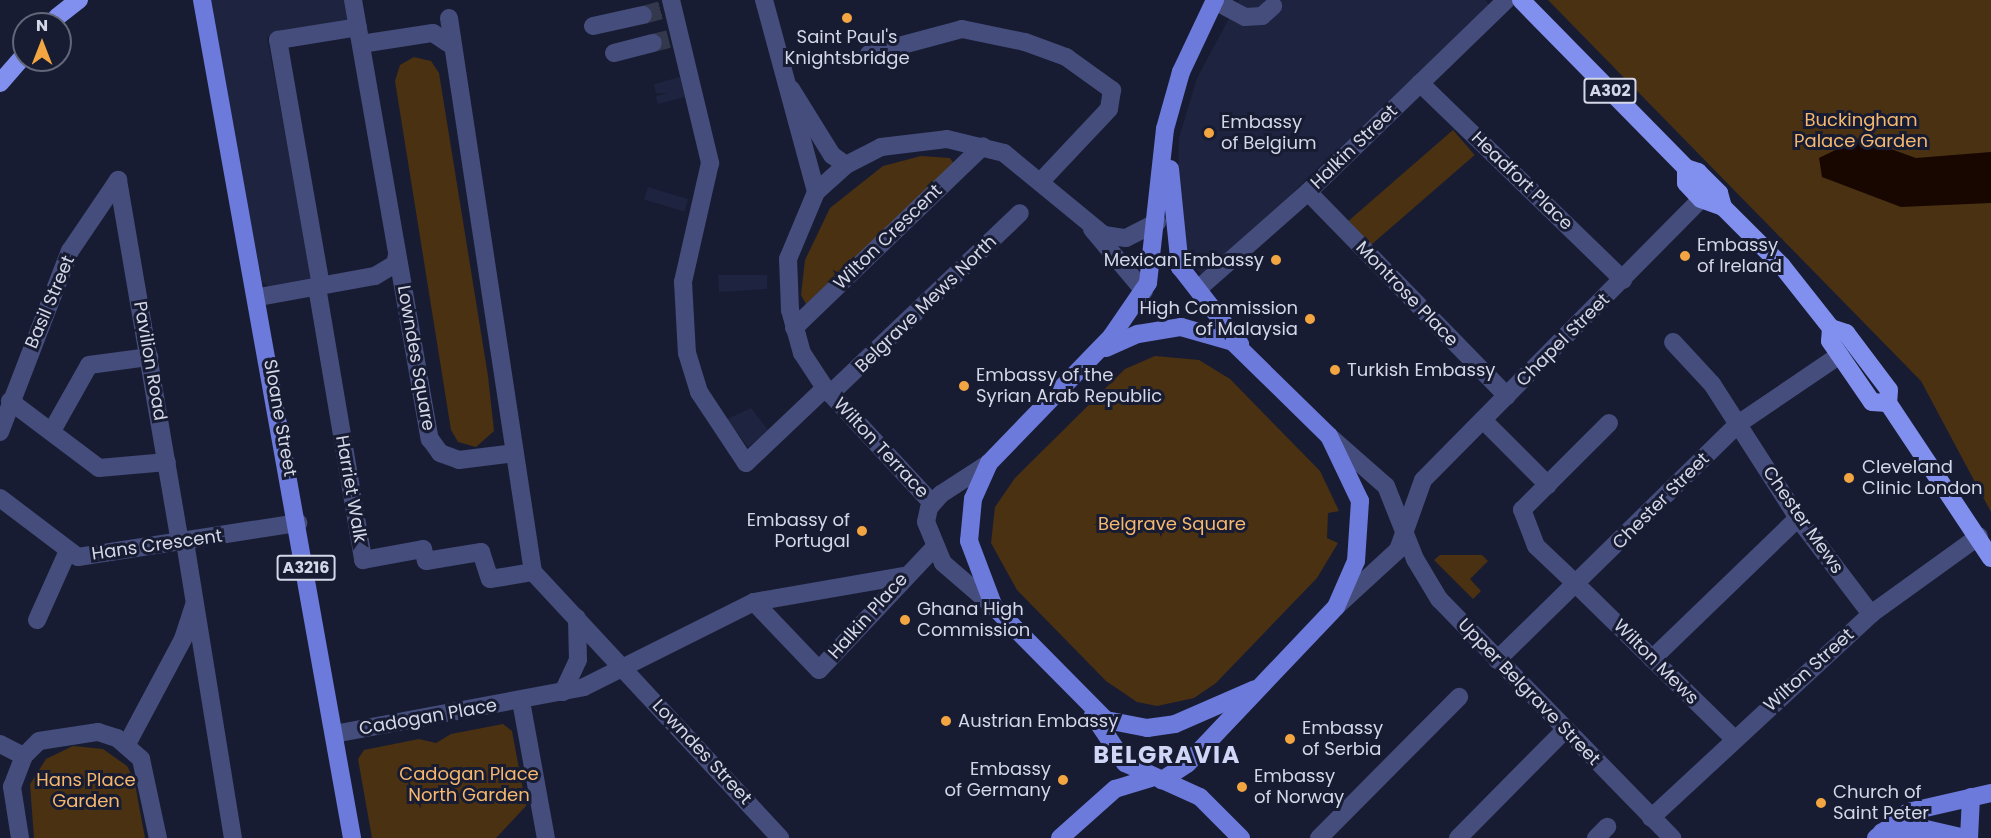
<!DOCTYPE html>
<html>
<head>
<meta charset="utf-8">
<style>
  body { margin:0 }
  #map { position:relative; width:1991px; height:838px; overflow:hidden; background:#181c32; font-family:Poppins,sans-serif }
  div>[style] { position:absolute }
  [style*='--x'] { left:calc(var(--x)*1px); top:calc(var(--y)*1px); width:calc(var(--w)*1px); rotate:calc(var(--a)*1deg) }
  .built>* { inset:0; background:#1e233f; transform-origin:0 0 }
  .green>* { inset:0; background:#4a3112; transform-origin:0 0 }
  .water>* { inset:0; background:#170700 }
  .minor-tunnel>* { height:18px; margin-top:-9px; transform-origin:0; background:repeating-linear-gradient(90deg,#34384d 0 18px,transparent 0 27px) }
  .minor>* { height:18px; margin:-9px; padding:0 9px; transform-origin:9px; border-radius:9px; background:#454d7c }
  .major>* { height:18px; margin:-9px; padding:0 9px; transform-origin:9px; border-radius:9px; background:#6c7adc }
  .highway>* { height:18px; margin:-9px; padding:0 9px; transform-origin:9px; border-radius:9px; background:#8190ee }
  .dots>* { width:16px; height:16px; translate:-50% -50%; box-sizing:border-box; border:3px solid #181c32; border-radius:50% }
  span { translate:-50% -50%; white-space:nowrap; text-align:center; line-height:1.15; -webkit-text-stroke:6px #181c32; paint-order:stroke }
  .shield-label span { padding:2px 4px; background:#181c32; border:2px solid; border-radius:4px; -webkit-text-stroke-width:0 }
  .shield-label { font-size:16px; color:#d4d7e7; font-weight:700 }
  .poi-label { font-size:18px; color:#d4d7e7 }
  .left { translate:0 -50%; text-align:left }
  .right { translate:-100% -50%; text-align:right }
  .park-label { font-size:18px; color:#f6b86f }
  .street-label { font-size:18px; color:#d4d7e7 }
  .district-label { font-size:24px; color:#cfd6f6; font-weight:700; letter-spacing:1.5px }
  .north { position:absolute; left:12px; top:12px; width:60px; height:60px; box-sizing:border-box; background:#181c32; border:2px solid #63677a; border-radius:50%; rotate:0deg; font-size:16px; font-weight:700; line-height:24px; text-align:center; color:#d4d7e7 }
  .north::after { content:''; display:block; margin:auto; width:21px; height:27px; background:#f2a541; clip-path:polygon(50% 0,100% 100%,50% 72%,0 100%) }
</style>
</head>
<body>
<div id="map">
  <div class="built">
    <i style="clip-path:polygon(208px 0,344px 0,350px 23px,267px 37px,312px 278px,269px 286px,262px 282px)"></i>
    <i style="clip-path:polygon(1239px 0,1485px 0,1491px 7px,1303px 182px,1212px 285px,1176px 248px,1179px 138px,1197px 78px)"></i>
    <i style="clip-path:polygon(680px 77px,685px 97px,658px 104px,656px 96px,668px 93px,656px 93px,654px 84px)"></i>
    <i style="left:648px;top:187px;width:42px;height:13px;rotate:17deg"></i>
    <i style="clip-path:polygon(718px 275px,767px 275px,767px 289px,719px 292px)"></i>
    <i style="clip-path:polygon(751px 408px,768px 430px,748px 447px,727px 419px)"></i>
  </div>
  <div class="green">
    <i style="clip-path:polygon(1548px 0,1991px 0,1991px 512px,1921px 381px)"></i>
    <i style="clip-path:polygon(414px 57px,431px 61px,439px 73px,488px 376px,494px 431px,476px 447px,458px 442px,451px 430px,395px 81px,400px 65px)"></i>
    <i style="left:1453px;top:130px;width:33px;height:139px;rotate:49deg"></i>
    <i style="clip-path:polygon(921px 156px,950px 158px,954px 164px,806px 304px,801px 295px,805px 260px,830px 208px,883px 166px)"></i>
    <i style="clip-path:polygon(1155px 356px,1199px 360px,1230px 379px,1320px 471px,1339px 511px,1328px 513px,1327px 538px,1338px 543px,1317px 578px,1216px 683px,1194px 698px,1157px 706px,1137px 702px,1106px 681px,1017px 590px,991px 543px,995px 507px,1015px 478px,1125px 369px)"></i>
    <i style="clip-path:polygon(1440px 555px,1482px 555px,1488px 561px,1470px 579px,1481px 591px,1473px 599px,1434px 560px)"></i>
    <i style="clip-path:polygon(503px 724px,512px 731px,526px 806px,496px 838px,372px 838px,358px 759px,364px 750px,419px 739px,436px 743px,451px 734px)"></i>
    <i style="clip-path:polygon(73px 746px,103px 749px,127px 766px,134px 779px,145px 838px,34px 838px,30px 784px,46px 759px)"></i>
  </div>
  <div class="water">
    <i style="clip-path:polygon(1860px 138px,1916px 158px,1991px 152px,1991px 203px,1901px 207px,1822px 177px,1819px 158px)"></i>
  </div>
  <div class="minor-tunnel">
    <i style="--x:643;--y:15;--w:20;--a:-15"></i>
    <i style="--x:653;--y:43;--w:16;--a:-14"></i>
  </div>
  <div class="minor">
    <i style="--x:353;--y:0;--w:446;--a:80.1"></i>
    <i style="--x:430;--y:439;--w:17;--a:54"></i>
    <i style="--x:440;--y:453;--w:20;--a:20"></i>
    <i style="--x:459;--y:460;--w:56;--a:-7.1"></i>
    <i style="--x:671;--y:0;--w:168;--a:76.5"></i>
    <i style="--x:710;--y:163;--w:122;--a:102.8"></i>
    <i style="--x:683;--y:282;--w:71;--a:86.8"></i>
    <i style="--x:687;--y:353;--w:41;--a:72.9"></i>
    <i style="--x:699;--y:392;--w:85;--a:56.5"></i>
    <i style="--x:746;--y:463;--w:109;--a:-43.5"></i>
    <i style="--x:764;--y:0;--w:199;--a:74.8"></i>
    <i style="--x:1215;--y:1;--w:34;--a:28"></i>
    <i style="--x:1245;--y:17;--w:17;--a:-3"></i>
    <i style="--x:1262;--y:16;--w:15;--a:-42"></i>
    <i style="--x:449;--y:18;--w:560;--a:81.38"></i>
    <i style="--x:533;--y:572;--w:363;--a:47.1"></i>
    <i style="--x:593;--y:26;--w:51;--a:-12.4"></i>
    <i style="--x:361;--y:44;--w:73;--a:-8.7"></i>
    <i style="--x:433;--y:33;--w:18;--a:34"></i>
    <i style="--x:614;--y:53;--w:40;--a:-14.4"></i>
    <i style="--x:869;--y:54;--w:96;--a:-15"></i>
    <i style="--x:962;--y:29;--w:64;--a:11.7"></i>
    <i style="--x:1025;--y:42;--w:44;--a:20.1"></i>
    <i style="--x:1066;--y:57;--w:57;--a:35.7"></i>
    <i style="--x:1112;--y:90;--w:19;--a:99"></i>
    <i style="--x:1109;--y:109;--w:98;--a:133.3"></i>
    <i style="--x:1420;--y:83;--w:283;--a:44.1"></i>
    <i style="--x:791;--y:89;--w:78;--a:58.2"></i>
    <i style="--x:832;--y:155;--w:17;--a:36"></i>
    <i style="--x:118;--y:180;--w:368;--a:80.3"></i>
    <i style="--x:1308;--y:192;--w:285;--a:45.7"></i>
    <i style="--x:1092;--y:229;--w:81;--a:50"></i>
    <i style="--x:321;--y:286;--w:250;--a:-99.9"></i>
    <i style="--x:278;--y:40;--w:81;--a:-9.2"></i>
    <i style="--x:317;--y:287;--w:277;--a:80.4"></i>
    <i style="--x:363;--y:560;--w:61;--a:-10.4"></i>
    <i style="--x:423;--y:549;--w:12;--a:76"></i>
    <i style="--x:426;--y:561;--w:56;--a:-9.3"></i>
    <i style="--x:481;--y:552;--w:28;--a:72"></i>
    <i style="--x:490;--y:579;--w:44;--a:-9.2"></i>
    <i style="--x:1198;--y:289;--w:147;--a:-41.4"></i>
    <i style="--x:1308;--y:192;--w:276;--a:-44.1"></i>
    <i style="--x:259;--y:297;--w:118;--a:-10.3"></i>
    <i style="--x:375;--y:276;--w:23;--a:-31"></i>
    <i style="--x:395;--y:264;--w:9;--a:-77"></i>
    <i style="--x:794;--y:328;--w:262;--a:-43.9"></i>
    <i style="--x:1673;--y:342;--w:57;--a:47.1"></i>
    <i style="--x:1712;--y:384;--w:159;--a:57.3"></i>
    <i style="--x:1798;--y:518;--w:121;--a:52.8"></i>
    <i style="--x:830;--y:394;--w:262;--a:-43.6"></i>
    <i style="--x:10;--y:401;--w:111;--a:37"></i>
    <i style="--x:99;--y:468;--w:68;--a:-5"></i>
    <i style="--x:1483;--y:420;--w:92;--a:45"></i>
    <i style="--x:53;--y:429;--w:73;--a:-60.6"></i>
    <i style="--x:89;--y:365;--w:61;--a:-7.6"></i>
    <i style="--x:0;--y:432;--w:194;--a:-68.9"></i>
    <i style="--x:70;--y:251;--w:86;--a:-55.9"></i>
    <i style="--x:1329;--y:436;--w:76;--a:41.3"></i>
    <i style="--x:1386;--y:486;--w:79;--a:68.3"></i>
    <i style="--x:1415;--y:559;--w:47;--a:59"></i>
    <i style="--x:1439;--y:599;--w:334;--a:45.7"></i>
    <i style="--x:989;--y:463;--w:57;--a:147.1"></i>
    <i style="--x:941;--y:494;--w:18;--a:131"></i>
    <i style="--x:929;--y:508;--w:14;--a:102"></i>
    <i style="--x:926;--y:522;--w:44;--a:67.5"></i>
    <i style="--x:943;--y:563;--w:67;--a:40.8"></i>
    <i style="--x:0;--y:498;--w:98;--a:37.1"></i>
    <i style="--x:78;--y:557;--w:223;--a:-8.8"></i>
    <i style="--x:932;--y:503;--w:157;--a:-132.9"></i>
    <i style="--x:825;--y:388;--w:42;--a:-123.3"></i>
    <i style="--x:802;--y:353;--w:45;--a:-105.6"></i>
    <i style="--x:790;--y:310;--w:51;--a:-92.2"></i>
    <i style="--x:788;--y:259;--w:73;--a:-67.3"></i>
    <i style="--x:816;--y:192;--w:40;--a:-42"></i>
    <i style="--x:846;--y:165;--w:39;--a:-27"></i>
    <i style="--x:881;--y:147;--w:66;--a:-6.9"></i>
    <i style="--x:947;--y:139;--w:59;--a:13.8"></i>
    <i style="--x:1004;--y:153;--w:129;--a:39.4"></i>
    <i style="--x:1104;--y:235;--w:22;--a:8"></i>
    <i style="--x:1126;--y:238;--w:35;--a:-27"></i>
    <i style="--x:185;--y:542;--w:300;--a:80.8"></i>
    <i style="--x:1574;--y:582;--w:52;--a:-136.5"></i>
    <i style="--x:1536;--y:546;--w:39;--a:-111"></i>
    <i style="--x:1522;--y:510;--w:123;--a:-45"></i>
    <i style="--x:1577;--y:585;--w:220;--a:44.4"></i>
    <i style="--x:754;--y:602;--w:94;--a:46.3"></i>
    <i style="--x:819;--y:670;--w:166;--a:-46.7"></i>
    <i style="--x:1336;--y:607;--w:84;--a:-42.6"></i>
    <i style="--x:1398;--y:550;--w:74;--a:-70.3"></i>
    <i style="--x:1423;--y:480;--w:395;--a:-45.3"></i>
    <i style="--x:37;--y:620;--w:73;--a:-65.9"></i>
    <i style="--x:1652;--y:659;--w:203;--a:-44"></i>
    <i style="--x:1497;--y:660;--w:337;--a:-44.4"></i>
    <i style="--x:1738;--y:424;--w:123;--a:-34.1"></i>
    <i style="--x:563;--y:692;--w:35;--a:-65"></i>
    <i style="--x:578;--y:660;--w:42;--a:-91.4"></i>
    <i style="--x:521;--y:701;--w:139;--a:79.7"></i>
    <i style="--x:334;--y:734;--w:254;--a:-10.6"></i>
    <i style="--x:584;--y:687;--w:190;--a:-26.6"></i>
    <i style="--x:754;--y:602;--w:151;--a:-9.9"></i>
    <i style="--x:0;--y:744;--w:27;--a:27"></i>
    <i style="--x:127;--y:744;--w:119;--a:-61.9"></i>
    <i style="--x:183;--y:639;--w:35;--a:-72"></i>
    <i style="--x:1651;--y:818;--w:300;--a:-42.8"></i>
    <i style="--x:1871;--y:614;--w:133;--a:-35.8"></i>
    <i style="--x:20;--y:838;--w:52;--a:-98.9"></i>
    <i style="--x:12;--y:787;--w:33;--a:-69"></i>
    <i style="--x:24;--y:756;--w:21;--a:-45"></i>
    <i style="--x:39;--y:741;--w:60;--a:-8.7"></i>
    <i style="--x:98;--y:732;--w:20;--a:18"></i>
    <i style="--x:117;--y:738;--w:32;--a:41"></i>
    <i style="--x:141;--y:759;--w:81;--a:77.9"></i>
    <i style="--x:1319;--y:838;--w:199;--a:-45.2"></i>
    <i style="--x:1458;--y:838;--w:152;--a:-45.3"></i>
    <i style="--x:1596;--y:838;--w:16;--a:-45"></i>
  </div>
  <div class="major">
    <i style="--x:202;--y:0;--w:851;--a:79.85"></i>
    <i style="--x:1215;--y:0;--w:80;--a:115.3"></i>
    <i style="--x:1181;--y:72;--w:59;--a:105.7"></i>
    <i style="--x:1165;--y:129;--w:155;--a:96.3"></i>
    <i style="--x:1148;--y:283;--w:65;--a:124.4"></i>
    <i style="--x:1111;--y:337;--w:175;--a:134.1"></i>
    <i style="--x:989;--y:463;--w:39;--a:114"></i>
    <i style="--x:973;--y:499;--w:42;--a:95.4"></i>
    <i style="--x:969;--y:541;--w:71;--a:69.3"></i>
    <i style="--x:994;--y:607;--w:159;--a:45.3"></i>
    <i style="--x:1106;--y:720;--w:42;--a:11"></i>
    <i style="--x:1147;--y:728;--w:28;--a:-8"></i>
    <i style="--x:1175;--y:724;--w:87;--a:-23.6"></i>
    <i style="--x:1170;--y:169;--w:99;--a:84.2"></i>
    <i style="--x:1180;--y:267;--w:98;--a:52.1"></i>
    <i style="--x:1106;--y:348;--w:35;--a:-24"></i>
    <i style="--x:1138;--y:334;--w:44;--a:-9.2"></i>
    <i style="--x:1181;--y:327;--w:54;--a:16.1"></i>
    <i style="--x:1233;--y:342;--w:134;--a:44.4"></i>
    <i style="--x:1329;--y:436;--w:72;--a:64.5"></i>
    <i style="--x:1360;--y:501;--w:60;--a:93.8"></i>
    <i style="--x:1356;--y:561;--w:50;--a:113.5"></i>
    <i style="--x:1336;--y:607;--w:216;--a:133.5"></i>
    <i style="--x:1187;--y:764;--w:30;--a:147"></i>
    <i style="--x:1093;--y:715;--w:58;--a:56.3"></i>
    <i style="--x:1125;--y:763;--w:82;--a:24.4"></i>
    <i style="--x:1200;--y:797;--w:58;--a:45"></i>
    <i style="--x:1882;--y:832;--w:44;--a:-3.9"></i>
    <i style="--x:1926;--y:829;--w:39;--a:13"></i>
    <i style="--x:1060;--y:838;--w:74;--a:-41.7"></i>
    <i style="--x:1115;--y:789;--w:38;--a:-17"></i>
    <i style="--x:1876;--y:838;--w:41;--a:-39.1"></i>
    <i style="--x:1908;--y:812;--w:85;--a:-12.9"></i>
    <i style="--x:1969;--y:838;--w:41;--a:-87.2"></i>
  </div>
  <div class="highway">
    <i style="--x:1521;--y:0;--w:235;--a:45.5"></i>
    <i style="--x:1686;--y:168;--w:13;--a:18"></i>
    <i style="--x:1698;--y:172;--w:30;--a:45"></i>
    <i style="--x:1719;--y:193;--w:15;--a:74"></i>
    <i style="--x:1723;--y:207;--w:83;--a:45"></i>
    <i style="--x:1782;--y:266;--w:79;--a:51.7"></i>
    <i style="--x:1831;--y:328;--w:16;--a:18"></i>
    <i style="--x:1846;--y:333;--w:71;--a:53"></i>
    <i style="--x:1889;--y:390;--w:13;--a:94"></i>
    <i style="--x:1888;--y:403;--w:186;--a:56.4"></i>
    <i style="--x:57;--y:17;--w:28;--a:-38"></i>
    <i style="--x:0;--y:83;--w:37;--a:-49"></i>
    <i style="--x:1686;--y:168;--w:15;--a:90"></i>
    <i style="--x:1686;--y:183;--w:22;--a:47"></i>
    <i style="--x:1701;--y:199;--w:23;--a:20"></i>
    <i style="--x:1831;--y:328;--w:13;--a:94"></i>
    <i style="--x:1830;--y:341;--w:74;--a:55.5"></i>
    <i style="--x:1872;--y:402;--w:16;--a:4"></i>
  </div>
  <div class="dots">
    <i style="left:847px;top:18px;background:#f2a541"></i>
    <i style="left:1209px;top:133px;background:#f2a541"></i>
    <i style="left:1685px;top:256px;background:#f2a541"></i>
    <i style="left:1276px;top:260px;background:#f2a541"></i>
    <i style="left:1310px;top:319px;background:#f2a541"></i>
    <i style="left:1335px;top:370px;background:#f2a541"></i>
    <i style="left:964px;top:386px;background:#f2a541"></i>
    <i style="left:1849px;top:478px;background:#f2a541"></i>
    <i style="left:862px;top:531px;background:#f2a541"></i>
    <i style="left:905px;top:620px;background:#f2a541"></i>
    <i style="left:946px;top:721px;background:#f2a541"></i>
    <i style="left:1290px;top:739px;background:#f2a541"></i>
    <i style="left:1063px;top:780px;background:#f2a541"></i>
    <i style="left:1242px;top:787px;background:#f2a541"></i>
    <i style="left:1821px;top:803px;background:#f2a541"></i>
  </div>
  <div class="shield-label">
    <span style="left:1610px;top:91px">A302</span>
    <span style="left:306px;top:568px">A3216</span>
  </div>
  <div class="poi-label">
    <span style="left:847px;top:48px">Saint Paul's<br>Knightsbridge</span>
    <span class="left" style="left:1221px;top:133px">Embassy<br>of Belgium</span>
    <span class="left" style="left:1697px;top:256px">Embassy<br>of Ireland</span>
    <span class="right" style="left:1264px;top:260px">Mexican Embassy</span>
    <span class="right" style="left:1298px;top:319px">High Commission<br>of Malaysia</span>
    <span class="left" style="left:1347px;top:370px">Turkish Embassy</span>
    <span class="left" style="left:976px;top:386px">Embassy of the<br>Syrian Arab Republic</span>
    <span class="left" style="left:1862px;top:478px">Cleveland<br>Clinic London</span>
    <span class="right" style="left:850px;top:531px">Embassy of<br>Portugal</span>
    <span class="left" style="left:917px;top:620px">Ghana High<br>Commission</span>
    <span class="left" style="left:958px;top:721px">Austrian Embassy</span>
    <span class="left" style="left:1302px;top:739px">Embassy<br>of Serbia</span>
    <span class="right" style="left:1051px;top:780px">Embassy<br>of Germany</span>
    <span class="left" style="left:1254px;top:787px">Embassy<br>of Norway</span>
    <span class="left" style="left:1833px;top:803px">Church of<br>Saint Peter</span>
  </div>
  <div class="park-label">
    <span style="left:1861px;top:131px">Buckingham<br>Palace Garden</span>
    <span style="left:1172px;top:524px">Belgrave Square</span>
    <span style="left:469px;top:785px">Cadogan Place<br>North Garden</span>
    <span style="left:86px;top:791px">Hans Place<br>Garden</span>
  </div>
  <div class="street-label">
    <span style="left:1354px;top:147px;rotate:-44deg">Halkin Street</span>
    <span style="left:1522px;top:181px;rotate:44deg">Headfort Place</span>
    <span style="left:888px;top:237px;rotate:-44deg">Wilton Crescent</span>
    <span style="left:1407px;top:294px;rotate:46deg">Montrose Place</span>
    <span style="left:50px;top:302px;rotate:-67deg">Basil Street</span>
    <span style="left:926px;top:304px;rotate:-44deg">Belgrave Mews North</span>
    <span style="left:1563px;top:340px;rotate:-45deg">Chapel Street</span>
    <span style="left:416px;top:358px;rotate:80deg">Lowndes Square</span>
    <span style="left:150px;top:361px;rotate:80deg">Pavilion Road</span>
    <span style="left:280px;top:418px;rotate:80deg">Sloane Street</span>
    <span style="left:881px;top:448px;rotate:47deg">Wilton Terrace</span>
    <span style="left:351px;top:489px;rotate:80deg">Harriet Walk</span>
    <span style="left:1661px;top:501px;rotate:-45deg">Chester Street</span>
    <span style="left:1803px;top:520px;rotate:55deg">Chester Mews</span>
    <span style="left:157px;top:545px;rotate:-8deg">Hans Crescent</span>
    <span style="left:868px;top:616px;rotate:-48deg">Halkin Place</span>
    <span style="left:1656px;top:662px;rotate:45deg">Wilton Mews</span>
    <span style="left:1809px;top:670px;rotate:-42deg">Wilton Street</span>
    <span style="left:1529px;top:692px;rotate:46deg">Upper Belgrave Street</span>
    <span style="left:428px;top:717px;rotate:-10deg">Cadogan Place</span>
    <span style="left:702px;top:752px;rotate:47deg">Lowndes Street</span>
  </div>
  <div class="district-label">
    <span style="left:1167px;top:755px">BELGRAVIA</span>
  </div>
  <div class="north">N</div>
</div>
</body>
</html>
